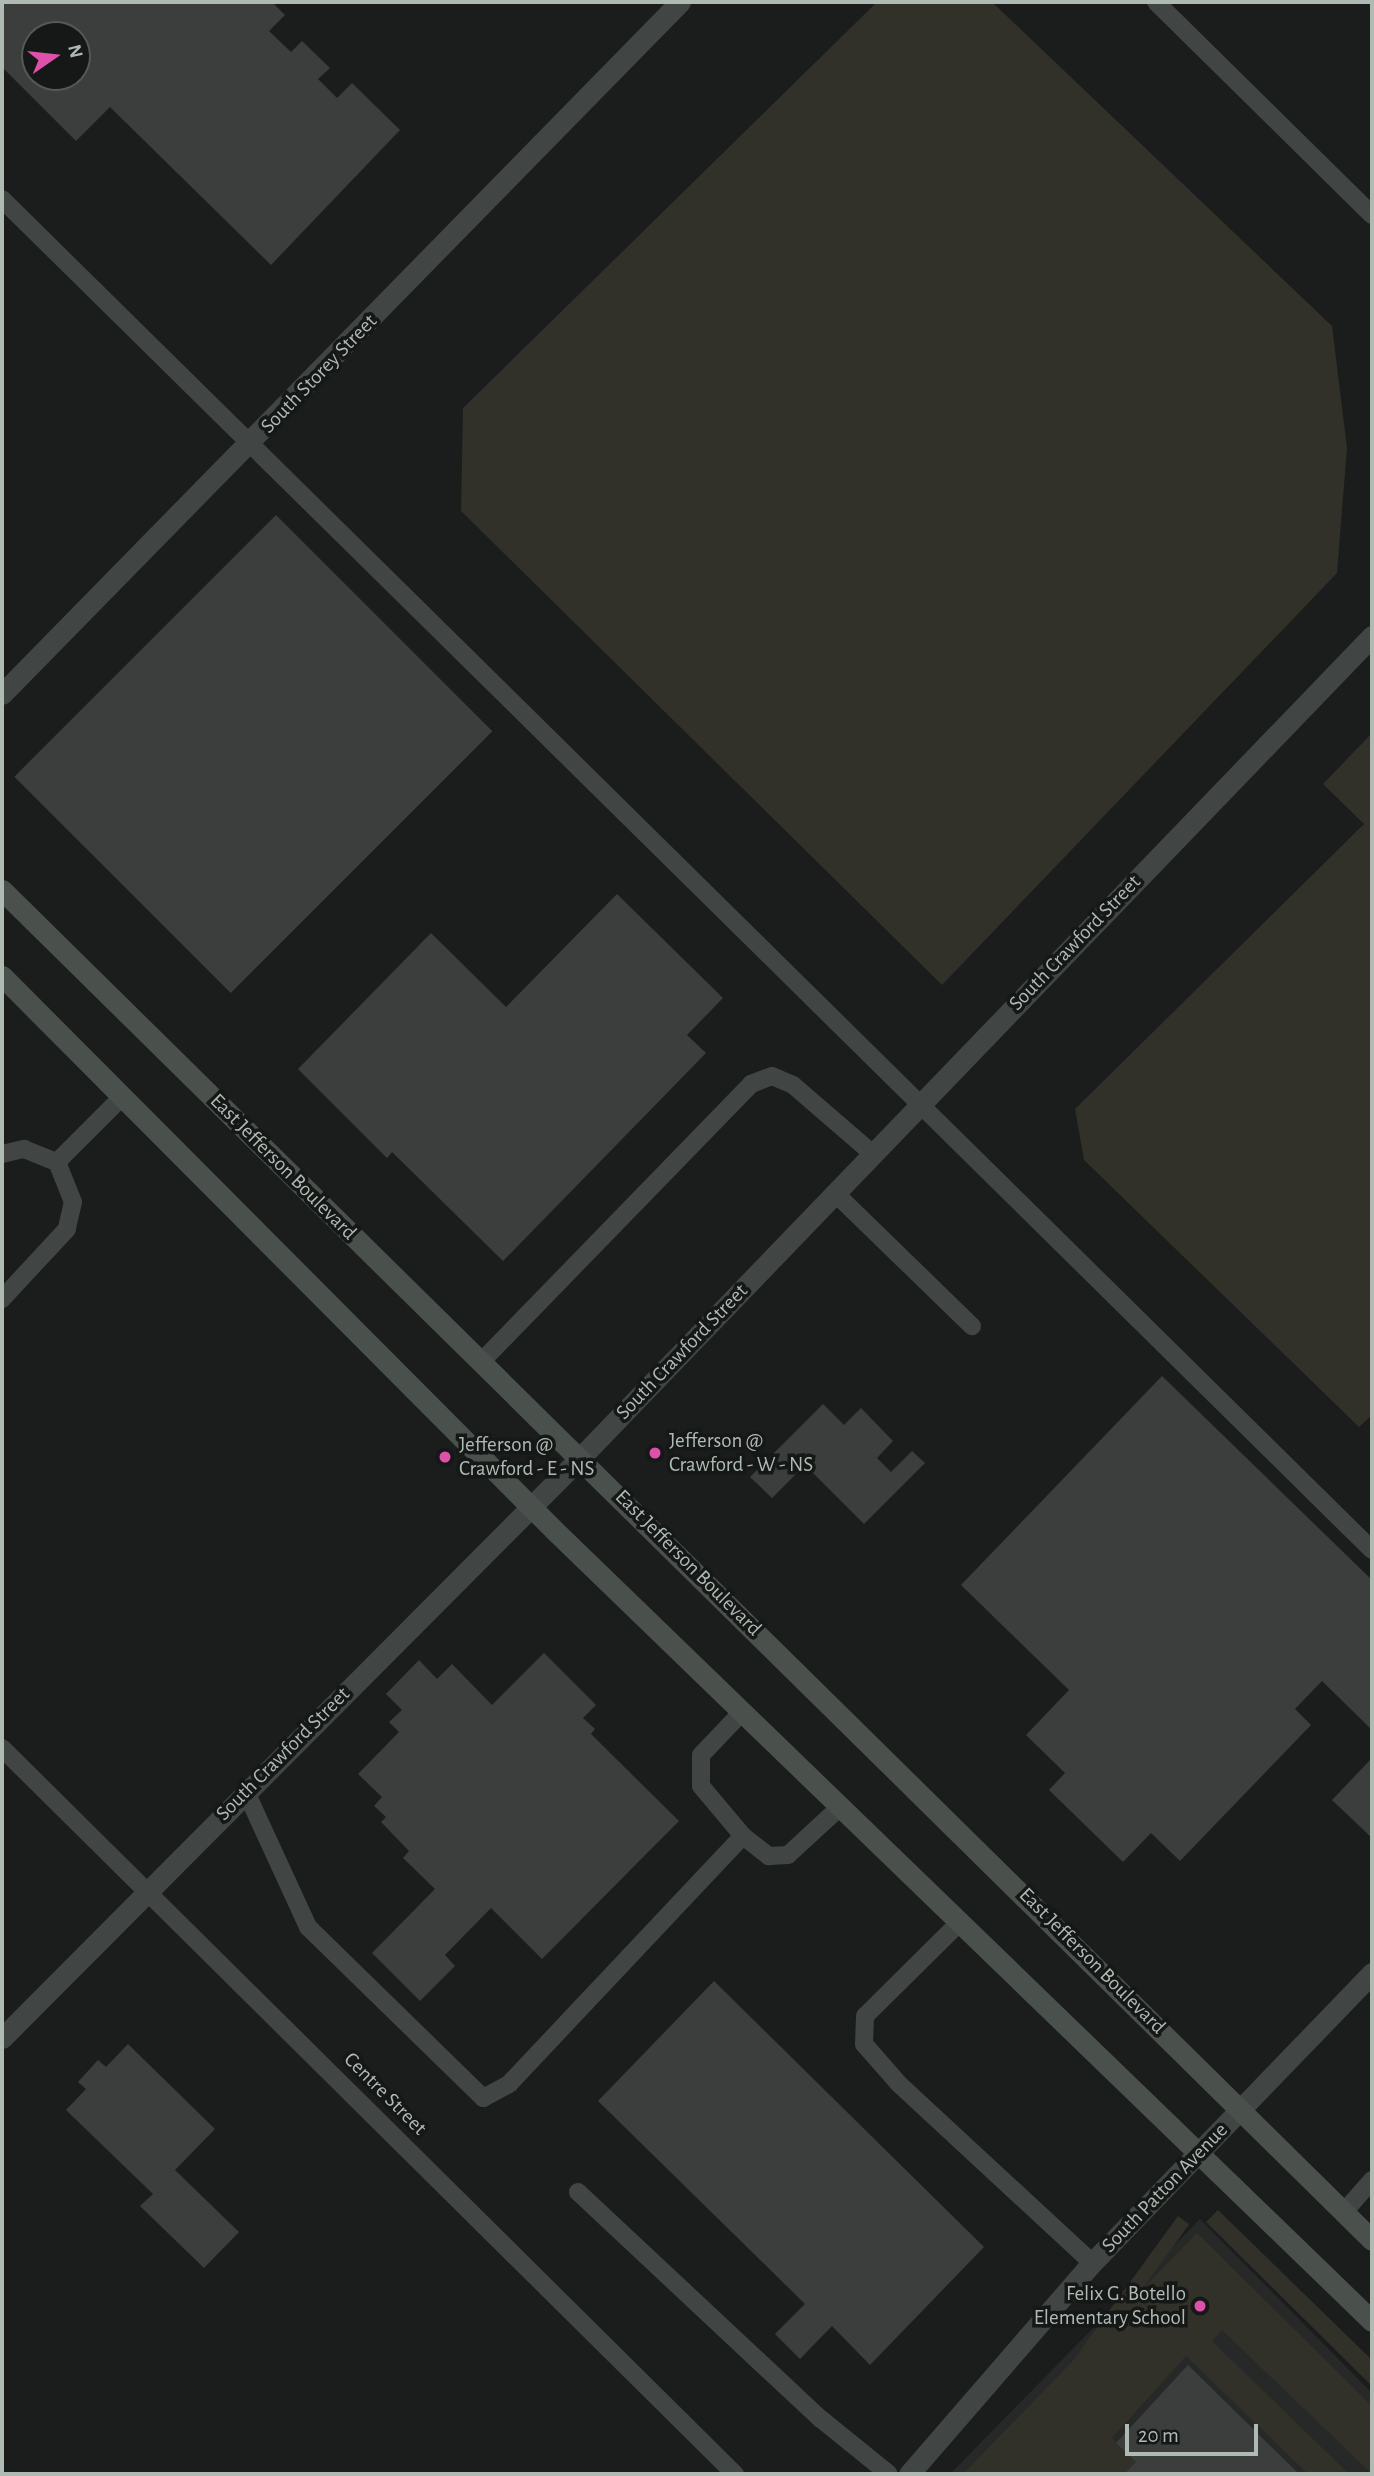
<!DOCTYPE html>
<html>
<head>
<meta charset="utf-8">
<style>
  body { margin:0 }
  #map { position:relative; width:1374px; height:2476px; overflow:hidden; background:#1b1d1c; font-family:"Alegreya Sans",sans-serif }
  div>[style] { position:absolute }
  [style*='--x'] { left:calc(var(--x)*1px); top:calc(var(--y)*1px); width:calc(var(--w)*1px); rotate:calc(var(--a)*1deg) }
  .built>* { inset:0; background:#272929 }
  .green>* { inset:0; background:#313029; transform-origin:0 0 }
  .building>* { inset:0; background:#3b3e3d; transform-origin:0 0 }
  .service>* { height:18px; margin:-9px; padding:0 9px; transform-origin:9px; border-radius:9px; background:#414644 }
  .minor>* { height:21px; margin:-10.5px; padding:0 10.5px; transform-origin:10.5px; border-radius:10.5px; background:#414644 }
  .secondary>* { height:21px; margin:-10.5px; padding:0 10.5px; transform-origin:10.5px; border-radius:10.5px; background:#4a514d }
  .dots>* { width:19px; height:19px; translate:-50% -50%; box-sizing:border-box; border:4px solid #161817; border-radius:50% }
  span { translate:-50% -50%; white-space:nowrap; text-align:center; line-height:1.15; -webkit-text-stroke:7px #161817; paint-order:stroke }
  .street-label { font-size:21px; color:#afbab3 }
  .poi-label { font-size:21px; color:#afbab3 }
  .left { translate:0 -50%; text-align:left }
  .right { translate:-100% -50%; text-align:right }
  .frame { position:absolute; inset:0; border:4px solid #afbab3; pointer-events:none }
  .north { position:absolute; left:21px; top:21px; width:70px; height:70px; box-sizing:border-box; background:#161817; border:2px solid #535955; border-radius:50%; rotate:76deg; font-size:19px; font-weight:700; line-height:28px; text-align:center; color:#afbab3 }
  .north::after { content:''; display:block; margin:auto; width:24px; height:32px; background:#de51aa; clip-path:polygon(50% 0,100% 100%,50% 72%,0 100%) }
  .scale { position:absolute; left:1125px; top:2424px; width:133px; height:32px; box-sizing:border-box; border:4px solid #afbab3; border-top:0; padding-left:9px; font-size:21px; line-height:24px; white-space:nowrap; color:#afbab3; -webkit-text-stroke:5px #161817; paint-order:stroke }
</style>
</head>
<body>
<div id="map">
  <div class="built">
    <i style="clip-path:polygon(1200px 2219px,1372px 2393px,1372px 2474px,950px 2474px)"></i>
  </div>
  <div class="green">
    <i style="clip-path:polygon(877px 2px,992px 2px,1332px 326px,1347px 448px,1337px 573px,942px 985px,461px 511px,463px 408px)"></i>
    <i style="clip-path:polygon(1372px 733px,1372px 1415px,1359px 1427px,1084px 1160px,1075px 1109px,1364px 824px,1323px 784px)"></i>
    <i style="clip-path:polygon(1218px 2210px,1372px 2360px,1372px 2386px,1206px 2222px)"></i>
    <i style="left:1178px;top:2216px;width:14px;height:361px;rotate:36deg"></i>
    <i style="clip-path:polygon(1197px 2233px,1372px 2406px,1372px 2474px,1222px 2330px,1212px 2341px,1349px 2474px,1308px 2474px,1186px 2356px,1112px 2438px,1136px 2462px,1124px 2474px,963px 2474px)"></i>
  </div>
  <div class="building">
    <i style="clip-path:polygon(evenodd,2px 2px,272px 2px,285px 15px,269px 31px,291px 52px,302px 41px,330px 68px,318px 79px,337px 98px,352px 83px,400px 130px,271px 265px,110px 107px,76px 141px,2px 67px,2px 2px,35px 35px,77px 35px,77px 77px,35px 77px,35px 35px)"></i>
    <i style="left:276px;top:515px;width:306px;height:370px;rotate:45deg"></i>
    <i style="clip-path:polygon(617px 894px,723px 998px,687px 1035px,706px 1053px,503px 1261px,392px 1152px,387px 1158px,298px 1069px,431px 933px,506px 1007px)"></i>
    <i style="clip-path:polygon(1162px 1376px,1372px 1580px,1372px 1730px,1322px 1681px,1295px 1709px,1311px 1725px,1180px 1861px,1151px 1833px,1123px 1862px,1049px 1790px,1065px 1773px,1026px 1735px,1069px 1690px,961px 1585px)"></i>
    <i style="clip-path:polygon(823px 1404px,844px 1425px,861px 1408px,893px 1441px,877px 1458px,891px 1472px,912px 1451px,925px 1463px,864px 1524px,805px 1465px,772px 1498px,750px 1477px)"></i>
    <i style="clip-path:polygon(544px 1653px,596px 1705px,583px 1718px,595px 1729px,591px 1734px,679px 1821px,542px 1959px,491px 1908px,445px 1955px,455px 1966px,420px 2001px,372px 1953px,435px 1889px,403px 1858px,409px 1851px,381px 1822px,386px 1817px,374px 1806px,382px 1797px,358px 1774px,399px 1732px,389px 1722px,402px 1710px,386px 1694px,419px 1660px,437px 1679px,452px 1664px,492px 1705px)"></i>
    <i style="clip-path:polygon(1372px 1758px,1372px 1838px,1332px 1800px)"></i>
    <i style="clip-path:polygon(714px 1981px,984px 2247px,870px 2365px,832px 2326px,800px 2359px,775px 2334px,805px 2304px,598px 2101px)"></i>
    <i style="clip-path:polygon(128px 2044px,215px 2129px,175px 2170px,239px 2232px,204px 2268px,140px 2206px,153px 2194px,66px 2110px,86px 2089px,78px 2082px,98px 2060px,106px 2067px)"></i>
    <i style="clip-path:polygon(1188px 2365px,1299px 2474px,1124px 2474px,1136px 2462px,1116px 2443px)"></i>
  </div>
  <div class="service">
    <i style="--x:1156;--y:2;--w:303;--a:44.6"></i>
    <i style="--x:2;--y:199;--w:1924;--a:44.6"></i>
    <i style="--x:2;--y:1154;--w:23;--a:-13"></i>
    <i style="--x:24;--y:1149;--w:35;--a:22"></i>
    <i style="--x:57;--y:1162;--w:43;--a:68.2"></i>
    <i style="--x:73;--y:1202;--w:28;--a:103"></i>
    <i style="--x:67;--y:1229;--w:96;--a:132.9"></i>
    <i style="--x:57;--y:1162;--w:91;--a:-45"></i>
    <i style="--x:835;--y:1193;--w:191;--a:44.2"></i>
    <i style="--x:481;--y:1362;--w:388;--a:-45.8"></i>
    <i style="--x:751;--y:1084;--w:22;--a:-21"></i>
    <i style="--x:772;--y:1076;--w:23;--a:23"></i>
    <i style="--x:793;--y:1085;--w:106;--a:40.8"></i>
    <i style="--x:742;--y:1712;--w:59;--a:133.6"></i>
    <i style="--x:701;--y:1755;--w:31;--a:90"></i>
    <i style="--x:701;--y:1786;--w:65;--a:50"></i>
    <i style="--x:743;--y:1836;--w:33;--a:38"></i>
    <i style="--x:769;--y:1856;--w:19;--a:-3"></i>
    <i style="--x:788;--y:1855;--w:71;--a:-42.7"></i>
    <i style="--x:2;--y:1748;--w:1032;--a:44.73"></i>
    <i style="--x:246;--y:1792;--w:149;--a:65.3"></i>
    <i style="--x:308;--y:1927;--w:245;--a:44.3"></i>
    <i style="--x:483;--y:2098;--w:30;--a:-28"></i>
    <i style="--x:509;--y:2084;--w:341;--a:-46.7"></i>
    <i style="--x:959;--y:1923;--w:132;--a:135.3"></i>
    <i style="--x:865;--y:2016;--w:28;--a:92"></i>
    <i style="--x:864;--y:2044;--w:53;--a:48.8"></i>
    <i style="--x:899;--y:2084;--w:263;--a:42.8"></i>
    <i style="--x:578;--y:2192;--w:333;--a:43.1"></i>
    <i style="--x:821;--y:2419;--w:87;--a:39"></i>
    <i style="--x:1344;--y:2212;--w:43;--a:-48.8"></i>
  </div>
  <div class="minor">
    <i style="--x:2;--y:694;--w:969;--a:-45.59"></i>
    <i style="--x:2;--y:2038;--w:820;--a:-45.1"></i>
    <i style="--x:581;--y:1457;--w:1140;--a:-46.07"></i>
    <i style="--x:909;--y:2474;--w:279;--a:-49.1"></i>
    <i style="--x:1092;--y:2263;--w:403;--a:-46"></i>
  </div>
  <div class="secondary">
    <i style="--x:2;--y:890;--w:1923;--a:44.58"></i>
    <i style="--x:2;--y:976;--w:782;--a:45.1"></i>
    <i style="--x:554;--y:1530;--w:1138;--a:44.04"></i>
  </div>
  <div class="dots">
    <i style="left:655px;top:1453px;background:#de51aa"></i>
    <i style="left:445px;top:1457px;background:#de51aa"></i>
    <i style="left:1200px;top:2306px;background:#de51aa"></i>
  </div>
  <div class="street-label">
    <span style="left:319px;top:374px;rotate:-46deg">South Storey Street</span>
    <span style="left:1075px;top:943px;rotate:-46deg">South Crawford Street</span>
    <span style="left:283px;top:1167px;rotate:45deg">East Jefferson Boulevard</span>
    <span style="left:682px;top:1352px;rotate:-46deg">South Crawford Street</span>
    <span style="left:688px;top:1563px;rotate:45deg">East Jefferson Boulevard</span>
    <span style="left:283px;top:1754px;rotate:-45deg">South Crawford Street</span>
    <span style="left:1092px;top:1961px;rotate:45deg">East Jefferson Boulevard</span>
    <span style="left:385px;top:2094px;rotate:45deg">Centre Street</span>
    <span style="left:1165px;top:2188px;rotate:-46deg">South Patton Avenue</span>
  </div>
  <div class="poi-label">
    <span class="left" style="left:669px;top:1453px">Jefferson @<br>Crawford - W - NS</span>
    <span class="left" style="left:459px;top:1457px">Jefferson @<br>Crawford - E - NS</span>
    <span class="right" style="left:1186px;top:2306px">Felix G. Botello<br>Elementary School</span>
  </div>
  <div class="frame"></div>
  <div class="north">N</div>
  <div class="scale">20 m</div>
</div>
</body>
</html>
